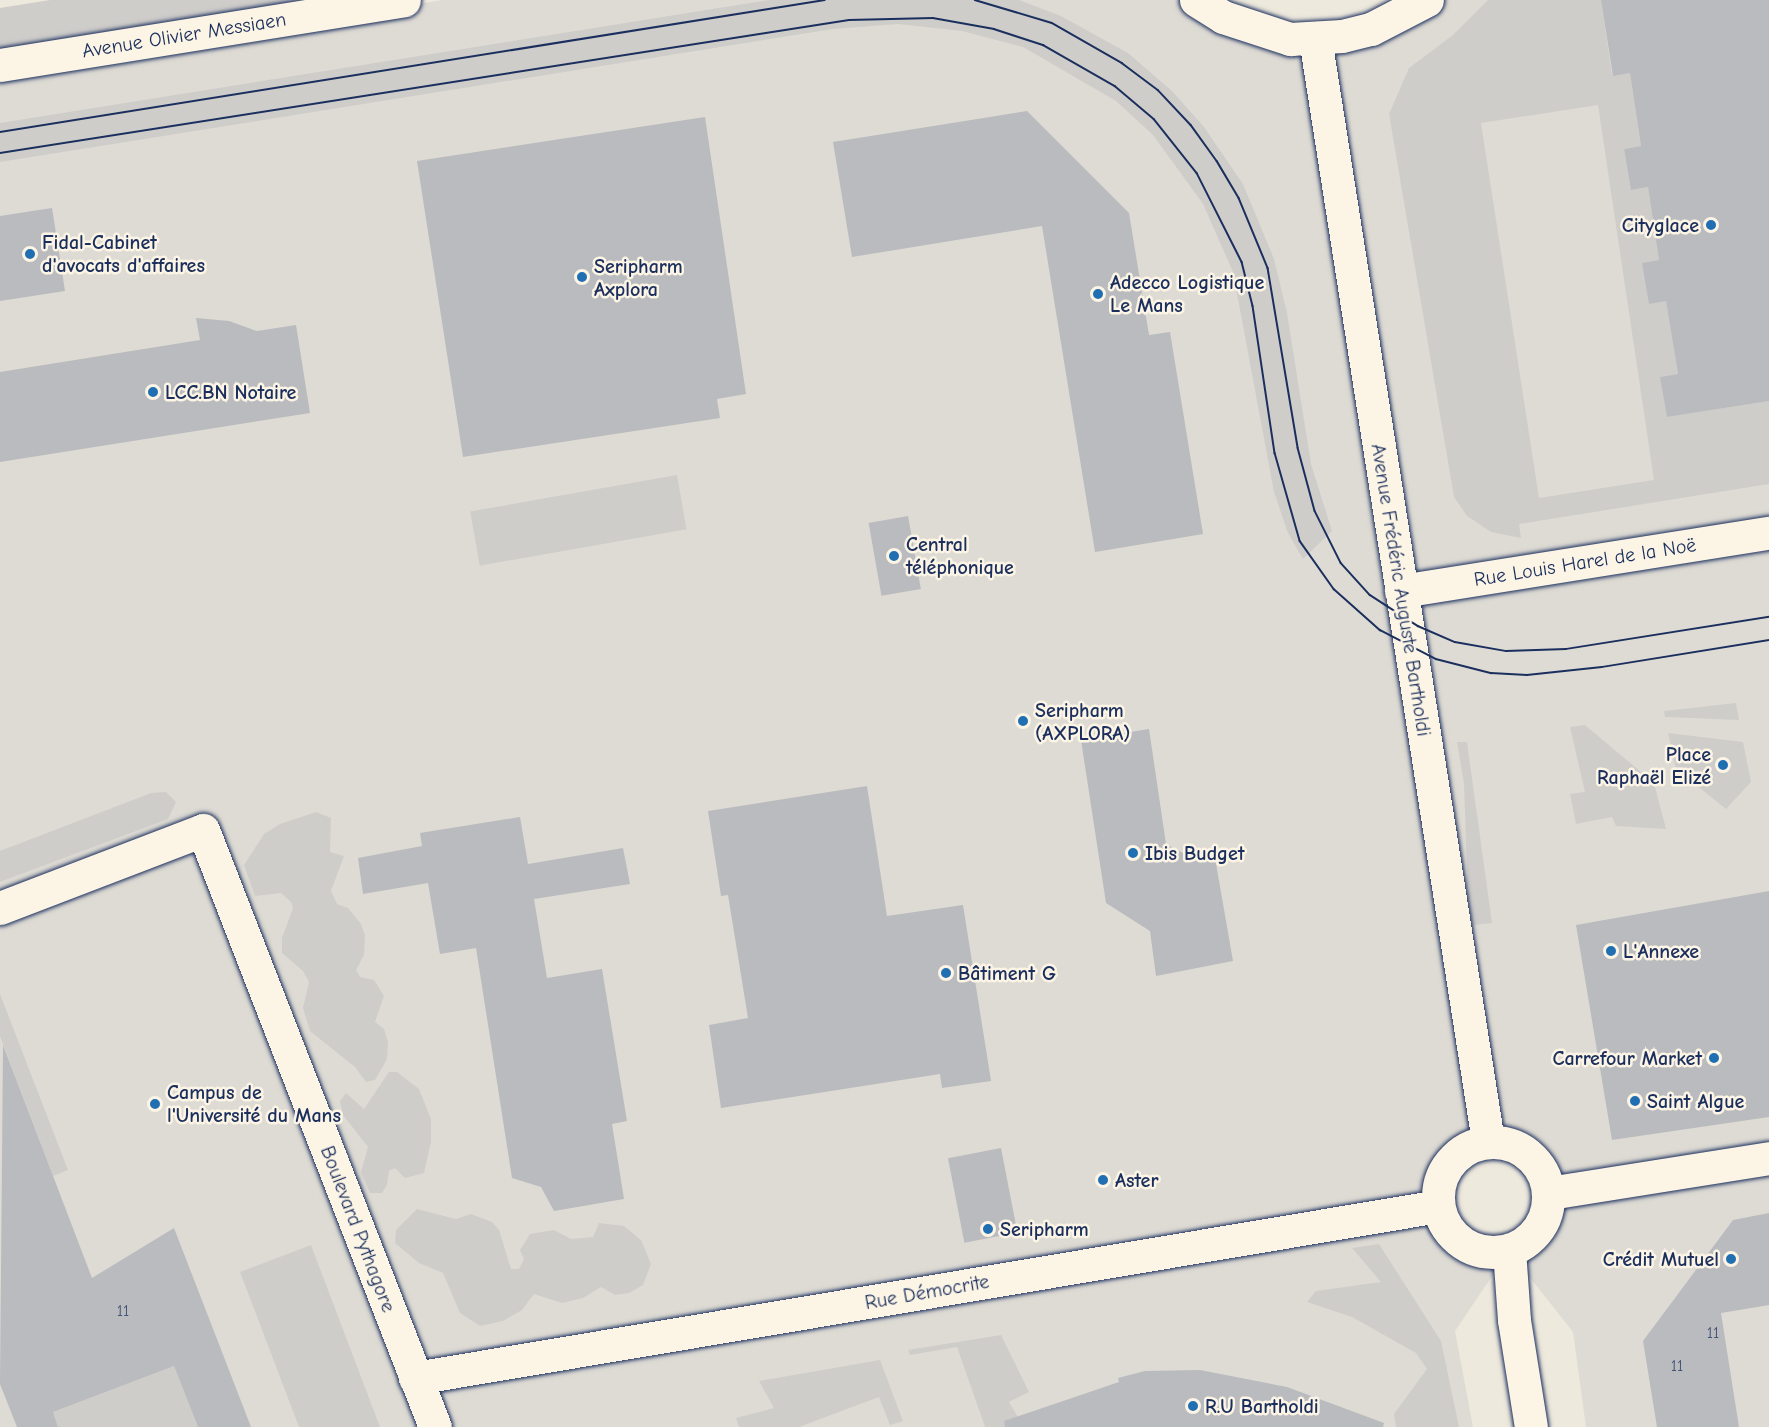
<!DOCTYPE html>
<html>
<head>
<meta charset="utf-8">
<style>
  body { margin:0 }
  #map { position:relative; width:1769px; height:1427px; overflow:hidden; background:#eee9dd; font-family:"Comic Neue",sans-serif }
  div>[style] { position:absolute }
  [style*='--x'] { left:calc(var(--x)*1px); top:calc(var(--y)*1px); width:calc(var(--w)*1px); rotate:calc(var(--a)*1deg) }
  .built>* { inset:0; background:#dedbd4 }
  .green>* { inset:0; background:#cfcdca; transform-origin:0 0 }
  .building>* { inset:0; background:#babbbe; transform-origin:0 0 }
  .roads { filter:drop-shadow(0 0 2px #1b2f5e) drop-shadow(0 0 2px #1b2f5e) }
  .minor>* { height:33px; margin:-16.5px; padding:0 16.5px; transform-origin:16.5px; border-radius:16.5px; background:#fcf5e5 }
  .tertiary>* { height:33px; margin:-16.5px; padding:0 16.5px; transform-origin:16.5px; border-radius:16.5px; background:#fcf5e5 }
  .tertiary>.ring { margin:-16.5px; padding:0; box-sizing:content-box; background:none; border:33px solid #fcf5e5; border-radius:50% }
  .primary>* { height:33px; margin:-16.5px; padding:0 16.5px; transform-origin:16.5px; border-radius:16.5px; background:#fcf5e5 }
  .tram>* { height:1.5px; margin:-0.75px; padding:0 0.75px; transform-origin:0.75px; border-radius:0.75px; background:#1b2f5e }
  .dots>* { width:16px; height:16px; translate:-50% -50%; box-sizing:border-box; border:3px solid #fcf5e5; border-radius:50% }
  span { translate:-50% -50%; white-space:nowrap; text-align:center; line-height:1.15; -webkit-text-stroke:5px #fcf5e5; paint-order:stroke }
  .number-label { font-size:16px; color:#435276 }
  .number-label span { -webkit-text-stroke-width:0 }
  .street-label { font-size:20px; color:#1b2f5e }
  .poi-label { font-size:20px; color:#1b2f5e; font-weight:700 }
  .right { translate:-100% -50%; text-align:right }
  .left { translate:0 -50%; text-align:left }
</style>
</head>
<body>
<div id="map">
  <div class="built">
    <i style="clip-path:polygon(evenodd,442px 0,1196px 0,1271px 35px,1427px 0,1769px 0,1769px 1427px,1586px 1427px,1573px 1332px,1509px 1251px,1455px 1331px,1473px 1427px,0 1427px,0 79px,442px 0,1488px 1142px,1522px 1150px,1535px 1161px,1545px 1176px,1549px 1193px,1543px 1222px,1536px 1232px,1523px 1244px,1492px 1253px,1474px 1249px,1459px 1240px,1446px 1227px,1438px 1206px,1443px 1174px,1455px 1158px,1470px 1147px,1488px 1142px)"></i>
  </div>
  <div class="green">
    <i style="clip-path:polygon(50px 0,335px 0,0 53px,0 8px)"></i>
    <i style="clip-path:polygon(769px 0,1019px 0,1061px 16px,1128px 53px,1173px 92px,1204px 127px,1243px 184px,1274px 259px,1287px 313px,1311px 464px,1332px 531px,1303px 559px,1288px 533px,1274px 492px,1233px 272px,1203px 204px,1153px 135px,1116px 101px,1023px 47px,962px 31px,898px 24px,833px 29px,0 162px,0 123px)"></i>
    <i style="clip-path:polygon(evenodd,1488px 0,1601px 0,1612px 75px,1630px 73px,1641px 146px,1624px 149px,1631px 190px,1648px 187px,1659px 260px,1642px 263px,1666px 301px,1678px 374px,1661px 377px,1667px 417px,1769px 401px,1769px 484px,1519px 524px,1521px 538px,1491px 532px,1467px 516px,1454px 497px,1389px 114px,1409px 68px,1453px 35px,1488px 0,1598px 105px,1654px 480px,1539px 498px,1481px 123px,1598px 105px)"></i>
    <i style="left:677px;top:475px;width:55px;height:210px;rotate:80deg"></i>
    <i style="clip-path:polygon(1736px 703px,1739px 720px,1665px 717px,1664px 711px)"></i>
    <i style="clip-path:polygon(1585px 725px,1654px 783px,1666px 829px,1616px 826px,1612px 817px,1576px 824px,1570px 794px,1585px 792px,1570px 727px)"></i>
    <i style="clip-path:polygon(1668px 733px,1743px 742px,1751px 782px,1726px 809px,1676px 769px)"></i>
    <i style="clip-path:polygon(1457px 742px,1467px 742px,1492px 923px,1473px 925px,1468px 900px,1464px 784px)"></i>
    <i style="clip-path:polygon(166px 792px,176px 802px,168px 819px,0 882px,0 851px,151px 793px)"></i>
    <i style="clip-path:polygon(316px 812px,331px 818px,330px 852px,344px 856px,331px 891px,337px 904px,348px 908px,361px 924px,365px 935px,364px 955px,356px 970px,360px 977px,374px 980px,384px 996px,375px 1022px,384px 1029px,388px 1042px,387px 1059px,375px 1080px,366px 1082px,355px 1067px,310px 1031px,303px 1008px,309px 982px,303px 971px,282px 953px,282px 938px,293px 908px,291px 902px,281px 893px,255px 896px,244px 865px,264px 834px,280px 824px)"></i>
    <i style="clip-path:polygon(0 994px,68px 1170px,53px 1176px,0 1036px)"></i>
    <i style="clip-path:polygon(389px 1072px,397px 1072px,419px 1089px,431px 1119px,431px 1142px,424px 1173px,405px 1178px,395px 1168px,389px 1171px,387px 1185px,382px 1193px,370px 1193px,361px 1172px,368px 1147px,343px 1115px,340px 1101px,346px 1093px,364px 1109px)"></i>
    <i style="clip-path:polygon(417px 1209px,456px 1219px,471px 1214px,492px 1222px,499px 1230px,511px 1269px,519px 1269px,524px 1259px,520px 1250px,530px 1234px,554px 1230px,571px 1239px,593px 1237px,599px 1223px,624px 1226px,641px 1240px,651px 1264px,643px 1285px,629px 1293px,615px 1295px,601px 1287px,583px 1298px,562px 1303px,534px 1294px,522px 1310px,503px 1321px,480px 1326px,460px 1313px,443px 1273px,419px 1263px,395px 1243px,396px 1230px)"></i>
    <i style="clip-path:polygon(1379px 1244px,1441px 1341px,1459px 1427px,1396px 1427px,1394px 1414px,1427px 1369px,1416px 1353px,1352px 1317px,1307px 1302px,1316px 1291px,1381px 1282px,1352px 1248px)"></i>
    <i style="clip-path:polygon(311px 1245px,380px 1427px,299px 1427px,240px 1272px)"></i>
    <i style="clip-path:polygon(1001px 1335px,1029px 1392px,1009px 1402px,1022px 1424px,1018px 1427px,985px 1427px,957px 1347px,910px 1355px,908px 1350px)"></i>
    <i style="clip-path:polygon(880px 1360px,903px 1421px,890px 1425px,879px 1397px,799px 1427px,739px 1427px,736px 1418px,774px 1408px,759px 1381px)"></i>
    <i style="clip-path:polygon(174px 1366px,198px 1427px,58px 1427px,53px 1412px)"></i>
  </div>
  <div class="building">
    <i style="clip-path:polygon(1601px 0,1769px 0,1769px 401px,1667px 417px,1660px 377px,1678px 374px,1666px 301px,1649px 304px,1642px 263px,1659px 260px,1648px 187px,1631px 190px,1624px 149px,1641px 146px,1630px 73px,1613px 76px)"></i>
    <i style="clip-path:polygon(1027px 111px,1129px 213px,1149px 335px,1170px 332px,1203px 534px,1095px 552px,1042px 226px,852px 257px,833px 142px)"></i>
    <i style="clip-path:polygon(705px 117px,746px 394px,717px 399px,720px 418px,463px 457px,417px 161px)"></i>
    <i style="clip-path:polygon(52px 208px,65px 291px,0 301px,0 216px)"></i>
    <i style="clip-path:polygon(196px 318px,229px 321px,257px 331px,296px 325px,310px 413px,0 462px,0 372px,200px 340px)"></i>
    <i style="left:908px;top:516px;width:74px;height:40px;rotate:80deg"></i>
    <i style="clip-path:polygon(1149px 729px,1166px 844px,1196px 860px,1215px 858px,1233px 961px,1156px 976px,1150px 931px,1106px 903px,1081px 740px)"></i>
    <i style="clip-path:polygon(867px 786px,887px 916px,963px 905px,991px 1081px,942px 1088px,940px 1074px,721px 1108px,709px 1025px,748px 1018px,728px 895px,721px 896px,708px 811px)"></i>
    <i style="clip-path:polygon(520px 817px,528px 864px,623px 848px,630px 884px,534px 899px,547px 978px,602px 969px,627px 1121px,612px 1124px,624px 1199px,554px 1211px,541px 1187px,512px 1178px,476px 948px,440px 954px,428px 883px,363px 894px,358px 858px,422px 846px,420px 833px)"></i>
    <i style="clip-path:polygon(1769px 891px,1769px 1117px,1612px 1140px,1576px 925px)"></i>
    <i style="clip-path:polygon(3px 1045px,92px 1278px,174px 1228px,251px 1427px,198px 1427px,174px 1366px,53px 1412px,58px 1427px,17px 1427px,0 1384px)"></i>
    <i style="left:1001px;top:1148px;width:86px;height:54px;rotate:79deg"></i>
    <i style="clip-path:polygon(1769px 1213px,1769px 1305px,1721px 1313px,1739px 1427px,1657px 1427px,1643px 1341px,1733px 1220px)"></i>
    <i style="clip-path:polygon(1200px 1370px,1287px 1387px,1384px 1423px,1383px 1427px,1005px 1427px,1004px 1421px,1119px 1382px,1118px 1378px,1145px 1371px)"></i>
  </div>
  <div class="roads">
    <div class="minor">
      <i style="--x:1401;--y:591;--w:373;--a:-9"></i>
      <i style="--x:0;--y:908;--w:217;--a:-21"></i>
      <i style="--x:203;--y:830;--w:640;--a:68.76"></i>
      <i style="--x:1549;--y:1193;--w:223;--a:-9"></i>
      <i style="--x:415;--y:1378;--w:1037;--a:-9.54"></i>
    </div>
    <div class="tertiary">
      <i style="--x:1315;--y:38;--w:1117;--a:81.09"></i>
      <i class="ring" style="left:1438px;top:1142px;width:77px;height:77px"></i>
      <i style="--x:1509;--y:1250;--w:70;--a:85.9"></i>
      <i style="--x:1514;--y:1320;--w:108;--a:81"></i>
    </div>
    <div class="primary">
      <i style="--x:1196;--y:0;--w:32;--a:32"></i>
      <i style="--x:1223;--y:17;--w:71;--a:18.2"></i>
      <i style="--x:1290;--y:39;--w:52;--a:-3.3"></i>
      <i style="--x:1342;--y:36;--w:30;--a:-14"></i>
      <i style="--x:1371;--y:29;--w:63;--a:-27.4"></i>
      <i style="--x:0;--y:65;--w:409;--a:-9.1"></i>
    </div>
  </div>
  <div class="tram">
    <i style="--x:975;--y:0;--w:80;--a:16.6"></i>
    <i style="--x:1052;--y:23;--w:81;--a:29.7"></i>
    <i style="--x:1122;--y:63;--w:45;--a:36.9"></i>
    <i style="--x:1158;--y:90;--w:48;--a:46.7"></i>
    <i style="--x:1191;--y:125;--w:44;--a:54.2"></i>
    <i style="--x:1217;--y:161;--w:43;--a:59.3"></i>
    <i style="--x:1239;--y:198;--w:76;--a:67.5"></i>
    <i style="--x:1268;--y:268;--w:182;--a:80.5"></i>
    <i style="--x:1298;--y:448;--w:65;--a:74.9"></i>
    <i style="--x:1315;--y:511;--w:58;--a:63.4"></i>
    <i style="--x:1341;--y:563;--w:43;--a:47.8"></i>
    <i style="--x:1370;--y:595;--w:57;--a:32.9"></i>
    <i style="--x:1418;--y:626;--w:40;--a:23.4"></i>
    <i style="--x:1455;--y:642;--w:52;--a:10"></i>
    <i style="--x:1506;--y:651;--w:60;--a:-1.9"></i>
    <i style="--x:1566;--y:649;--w:206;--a:-9"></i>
    <i style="--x:0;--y:132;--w:835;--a:-9.09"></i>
    <i style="--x:0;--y:153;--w:859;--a:-8.9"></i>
    <i style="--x:849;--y:20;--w:84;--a:-1.4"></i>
    <i style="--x:933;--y:18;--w:62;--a:10.2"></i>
    <i style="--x:994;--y:29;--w:52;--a:18.1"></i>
    <i style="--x:1043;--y:45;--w:83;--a:29.7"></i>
    <i style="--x:1115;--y:86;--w:51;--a:40.2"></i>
    <i style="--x:1154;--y:119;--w:69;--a:51.5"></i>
    <i style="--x:1197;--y:173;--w:100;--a:63.2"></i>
    <i style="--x:1242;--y:262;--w:45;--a:76"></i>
    <i style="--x:1253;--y:306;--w:149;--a:81.5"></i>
    <i style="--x:1275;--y:453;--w:91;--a:74.1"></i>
    <i style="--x:1300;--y:541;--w:59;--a:54.7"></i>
    <i style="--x:1334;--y:589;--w:62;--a:41.7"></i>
    <i style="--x:1380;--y:630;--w:63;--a:27.4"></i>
    <i style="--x:1436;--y:659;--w:57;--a:14.3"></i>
    <i style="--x:1491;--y:673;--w:36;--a:3"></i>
    <i style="--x:1527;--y:675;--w:75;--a:-6.1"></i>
    <i style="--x:1602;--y:667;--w:169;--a:-9.2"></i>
  </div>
  <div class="dots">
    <i style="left:1711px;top:225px;background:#1f6fb2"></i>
    <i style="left:30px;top:254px;background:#1f6fb2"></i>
    <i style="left:582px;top:277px;background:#1f6fb2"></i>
    <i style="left:1098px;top:294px;background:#1f6fb2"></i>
    <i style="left:153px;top:392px;background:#1f6fb2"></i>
    <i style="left:894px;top:556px;background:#1f6fb2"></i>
    <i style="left:1023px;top:721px;background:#1f6fb2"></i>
    <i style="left:1723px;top:765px;background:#1f6fb2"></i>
    <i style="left:1133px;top:853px;background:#1f6fb2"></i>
    <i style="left:1611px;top:951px;background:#1f6fb2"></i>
    <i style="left:946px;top:973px;background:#1f6fb2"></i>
    <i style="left:1714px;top:1058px;background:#1f6fb2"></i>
    <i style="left:1635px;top:1101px;background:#1f6fb2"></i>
    <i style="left:155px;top:1104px;background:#1f6fb2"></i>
    <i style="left:1103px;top:1180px;background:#1f6fb2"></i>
    <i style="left:988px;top:1229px;background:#1f6fb2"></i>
    <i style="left:1731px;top:1259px;background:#1f6fb2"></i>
    <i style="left:1193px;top:1406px;background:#1f6fb2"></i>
  </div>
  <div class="number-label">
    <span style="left:123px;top:1311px">11</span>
    <span style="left:1713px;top:1333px">11</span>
    <span style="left:1677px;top:1366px">11</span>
  </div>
  <div class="street-label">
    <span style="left:184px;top:35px;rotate:-9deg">Avenue Olivier Messiaen</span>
    <span style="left:1585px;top:562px;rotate:-9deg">Rue Louis Harel de la Noë</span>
    <span style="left:1401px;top:590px;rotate:81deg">Avenue Frédéric Auguste Bartholdi</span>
    <span style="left:358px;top:1229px;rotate:69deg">Boulevard Pythagore</span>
    <span style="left:927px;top:1292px;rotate:-10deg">Rue Démocrite</span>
  </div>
  <div class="poi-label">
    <span class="right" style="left:1699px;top:225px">Cityglace</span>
    <span class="left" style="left:42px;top:254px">Fidal-Cabinet<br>d'avocats d'affaires</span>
    <span class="left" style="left:594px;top:278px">Seripharm<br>Axplora</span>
    <span class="left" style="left:1110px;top:294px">Adecco Logistique<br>Le Mans</span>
    <span class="left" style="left:165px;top:392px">LCC.BN Notaire</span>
    <span class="left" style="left:906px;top:556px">Central<br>téléphonique</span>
    <span class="left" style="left:1035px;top:722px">Seripharm<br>(AXPLORA)</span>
    <span class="right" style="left:1711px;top:766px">Place<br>Raphaël Elizé</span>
    <span class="left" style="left:1145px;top:853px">Ibis Budget</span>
    <span class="left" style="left:1623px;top:951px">L'Annexe</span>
    <span class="left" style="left:958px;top:973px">Bâtiment G</span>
    <span class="right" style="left:1702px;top:1058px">Carrefour Market</span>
    <span class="left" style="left:167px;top:1104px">Campus de<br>l'Université du Mans</span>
    <span class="left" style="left:1647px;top:1101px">Saint Algue</span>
    <span class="left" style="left:1115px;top:1180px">Aster</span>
    <span class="left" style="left:1000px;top:1229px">Seripharm</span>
    <span class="right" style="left:1719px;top:1259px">Crédit Mutuel</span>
    <span class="left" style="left:1205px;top:1406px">R.U Bartholdi</span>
  </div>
</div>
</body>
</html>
